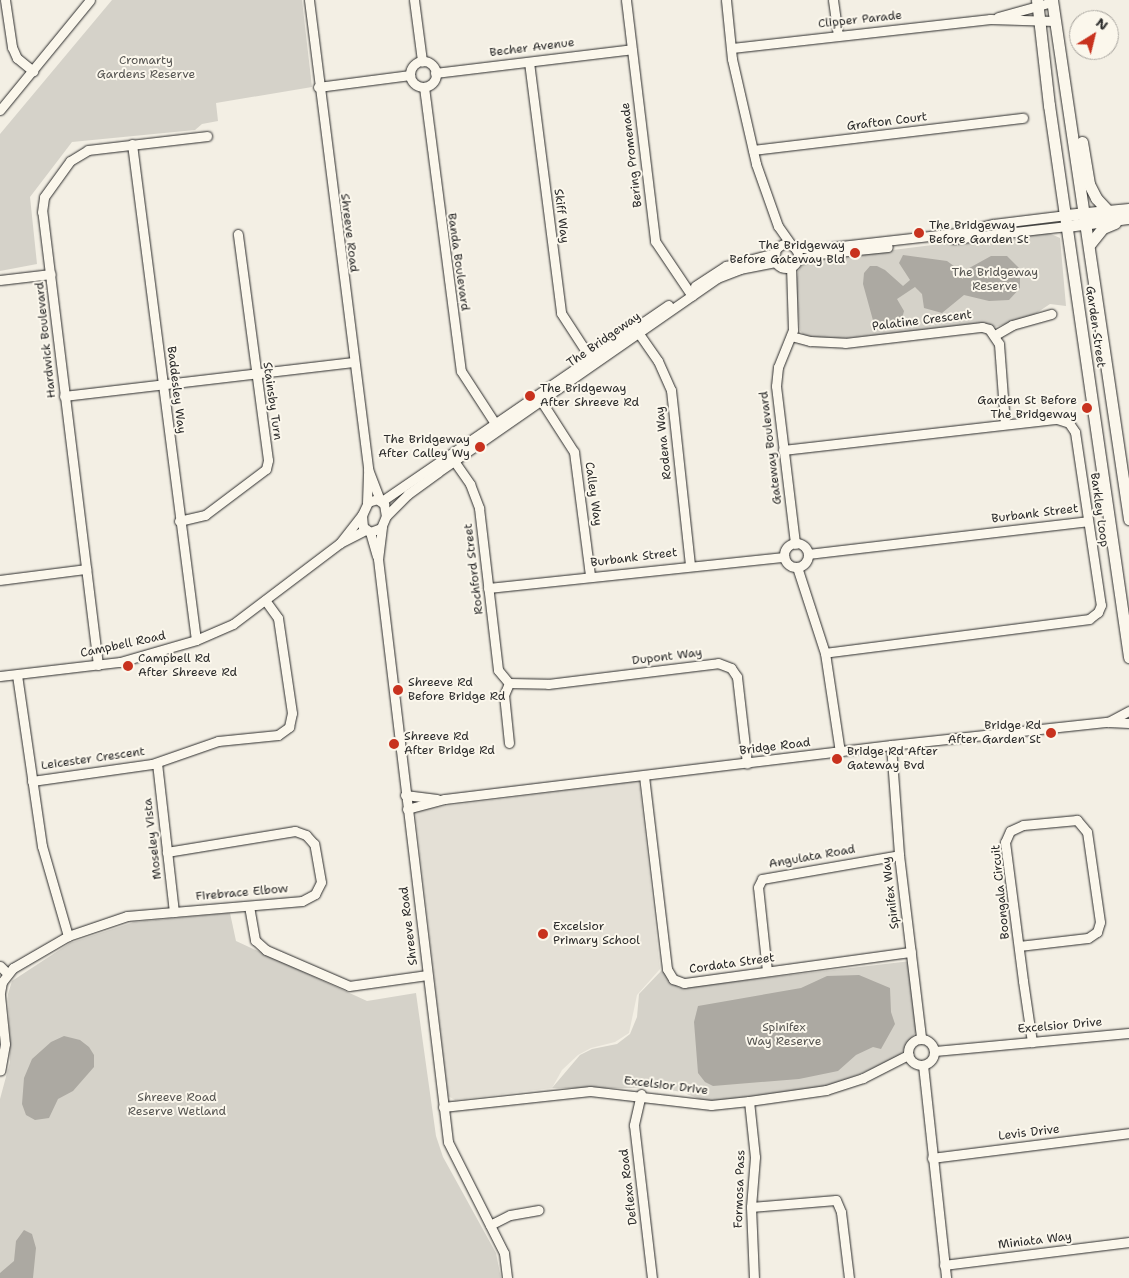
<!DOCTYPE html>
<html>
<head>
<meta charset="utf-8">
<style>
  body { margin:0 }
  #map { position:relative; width:1129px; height:1278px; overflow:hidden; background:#f3efe4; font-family:"Shantell Sans",sans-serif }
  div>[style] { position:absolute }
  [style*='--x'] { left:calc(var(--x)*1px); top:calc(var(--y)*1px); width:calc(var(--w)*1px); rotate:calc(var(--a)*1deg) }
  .built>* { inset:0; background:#e4e0d6 }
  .green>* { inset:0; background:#d5d2c9 }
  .water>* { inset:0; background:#aca9a2 }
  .roads { filter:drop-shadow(0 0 1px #2b2b2b) drop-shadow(0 0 1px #2b2b2b) }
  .minor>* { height:9px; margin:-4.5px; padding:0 4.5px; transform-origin:4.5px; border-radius:4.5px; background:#fbf7ec }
  .minor>.ring { margin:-4.5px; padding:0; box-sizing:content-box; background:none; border:9px solid #fbf7ec; border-radius:50% }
  .major>* { height:11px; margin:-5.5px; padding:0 5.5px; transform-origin:5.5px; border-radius:5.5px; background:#fbf7ec }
  .dots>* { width:14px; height:14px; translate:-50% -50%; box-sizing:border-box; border:2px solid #fbf7ec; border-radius:50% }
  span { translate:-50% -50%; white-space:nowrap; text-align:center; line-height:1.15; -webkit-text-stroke:4px #fbf7ec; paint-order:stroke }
  .street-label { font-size:12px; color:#2b2b2b }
  .park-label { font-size:12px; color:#565552 }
  .poi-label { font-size:12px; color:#2b2b2b }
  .left { translate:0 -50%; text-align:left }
  .right { translate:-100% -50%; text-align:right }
  .north { position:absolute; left:1069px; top:10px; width:50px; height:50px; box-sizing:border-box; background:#fbf7ec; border:1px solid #a8a59f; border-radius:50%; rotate:36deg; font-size:14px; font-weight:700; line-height:20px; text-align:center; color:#2b2b2b }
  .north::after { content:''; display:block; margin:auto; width:18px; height:22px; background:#c8321e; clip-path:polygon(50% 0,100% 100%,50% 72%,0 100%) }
</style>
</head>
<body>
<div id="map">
  <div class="built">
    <i style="clip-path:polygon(639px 781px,660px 969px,637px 995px,629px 1033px,615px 1042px,591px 1048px,578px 1055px,562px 1070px,552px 1088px,455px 1100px,448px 1096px,415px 810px)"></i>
  </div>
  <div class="green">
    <i style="clip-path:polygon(112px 0,302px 0,312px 87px,216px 103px,218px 121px,202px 124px,195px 130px,72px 142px,30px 197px,37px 264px,0 271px,0 134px)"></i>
    <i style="clip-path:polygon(1044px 231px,1060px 238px,1066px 306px,1050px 304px,1032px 316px,995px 327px,983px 323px,829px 340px,805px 336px,800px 331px,796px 286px,798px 271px,805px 261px)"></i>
    <i style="clip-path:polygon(230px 913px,236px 941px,367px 1001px,416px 993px,436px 1136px,443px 1157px,496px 1253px,501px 1278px,0 1278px,0 1099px,10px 1062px,8px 994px,12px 981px,70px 943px,134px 922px)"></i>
    <i style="clip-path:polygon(911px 961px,918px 1029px,898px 1058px,826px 1088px,707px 1102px,682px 1092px,658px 1088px,552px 1088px,580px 1055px,592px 1049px,617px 1044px,630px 1034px,637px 1017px,639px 994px,662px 970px,679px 988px)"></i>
  </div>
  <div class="water">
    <i style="clip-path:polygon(903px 255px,947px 261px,962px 272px,991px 256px,1007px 256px,1020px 269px,1020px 288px,1009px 300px,989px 301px,964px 295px,942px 313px,924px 308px,922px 294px,915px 287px,897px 299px,904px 311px,902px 319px,874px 324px,863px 284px,864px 273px,870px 266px,877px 266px,885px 270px,903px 286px,910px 280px,899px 263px)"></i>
    <i style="clip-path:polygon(859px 975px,890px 988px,891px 1012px,895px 1024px,881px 1049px,873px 1047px,856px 1055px,838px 1071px,799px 1079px,713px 1086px,705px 1082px,698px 1073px,694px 1022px,698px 1006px,801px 988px,827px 976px)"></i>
    <i style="clip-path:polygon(64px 1036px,80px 1040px,89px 1047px,94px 1055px,94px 1067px,73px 1091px,58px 1099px,49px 1118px,35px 1120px,26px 1115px,22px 1104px,24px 1078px,32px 1059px,51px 1042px)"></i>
    <i style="clip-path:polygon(24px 1230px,32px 1234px,36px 1248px,33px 1278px,0 1278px,0 1273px,14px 1261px,16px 1241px)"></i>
  </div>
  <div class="roads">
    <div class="minor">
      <i style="--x:5;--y:0;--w:48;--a:81.5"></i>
      <i style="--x:12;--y:47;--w:12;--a:66"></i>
      <i style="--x:17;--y:58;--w:21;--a:39"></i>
      <i style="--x:309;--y:0;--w:473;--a:82.8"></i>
      <i style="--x:368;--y:469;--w:33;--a:69"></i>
      <i style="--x:414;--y:0;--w:62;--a:82.5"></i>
      <i style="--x:626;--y:0;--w:243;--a:83.1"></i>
      <i style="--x:655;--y:241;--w:66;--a:56.1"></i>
      <i style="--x:726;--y:0;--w:59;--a:84.2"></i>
      <i style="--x:732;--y:59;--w:108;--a:77.1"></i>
      <i style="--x:756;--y:164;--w:66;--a:70.5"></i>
      <i style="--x:778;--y:226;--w:24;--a:55"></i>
      <i style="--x:833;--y:0;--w:35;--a:82"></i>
      <i style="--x:998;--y:17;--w:56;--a:-15.5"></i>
      <i style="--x:732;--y:48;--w:260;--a:-6.4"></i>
      <i style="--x:990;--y:19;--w:64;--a:1.8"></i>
      <i class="ring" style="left:410px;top:61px;width:17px;height:17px"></i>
      <i style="--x:529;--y:62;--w:253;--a:82.7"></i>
      <i style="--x:561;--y:313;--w:59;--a:56.9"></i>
      <i style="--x:435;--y:73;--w:198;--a:-6.9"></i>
      <i style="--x:318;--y:87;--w:93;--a:-7.4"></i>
      <i style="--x:424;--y:87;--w:286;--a:82.6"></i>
      <i style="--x:461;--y:371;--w:68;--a:57"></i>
      <i style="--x:0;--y:110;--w:142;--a:-50.7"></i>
      <i style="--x:132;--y:144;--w:500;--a:82.65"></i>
      <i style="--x:753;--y:150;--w:272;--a:-6.8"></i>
      <i style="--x:953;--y:239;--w:115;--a:-6.5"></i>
      <i class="ring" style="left:774px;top:244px;width:15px;height:15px"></i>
      <i style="--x:795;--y:248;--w:28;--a:0"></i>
      <i style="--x:823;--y:248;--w:134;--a:-6.4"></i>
      <i style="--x:956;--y:233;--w:38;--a:-14"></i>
      <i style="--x:993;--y:224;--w:74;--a:-7"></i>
      <i style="--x:797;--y:260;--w:22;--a:-16"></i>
      <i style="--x:818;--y:254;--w:70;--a:-5.7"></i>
      <i style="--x:791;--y:266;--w:64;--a:88.2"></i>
      <i style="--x:793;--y:330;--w:40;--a:112"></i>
      <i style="--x:778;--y:367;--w:19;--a:96"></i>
      <i style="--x:776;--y:386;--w:159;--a:83.1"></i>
      <i style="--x:0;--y:280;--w:51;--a:-6.7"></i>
      <i style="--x:695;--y:286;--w:37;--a:-33"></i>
      <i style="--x:726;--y:266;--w:51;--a:-14.9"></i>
      <i style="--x:635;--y:328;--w:40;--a:55.1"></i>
      <i style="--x:658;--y:361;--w:32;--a:66"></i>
      <i style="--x:671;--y:390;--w:175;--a:83.8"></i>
      <i style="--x:995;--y:335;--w:20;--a:-30"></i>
      <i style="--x:1012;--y:325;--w:41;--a:-15.8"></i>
      <i style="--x:791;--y:336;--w:20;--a:15"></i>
      <i style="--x:810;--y:341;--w:35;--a:3"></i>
      <i style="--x:845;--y:343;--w:138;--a:-6.7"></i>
      <i style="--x:982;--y:327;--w:7;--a:16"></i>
      <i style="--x:989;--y:329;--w:18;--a:56"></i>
      <i style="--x:999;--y:344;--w:80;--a:85.7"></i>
      <i style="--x:64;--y:396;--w:291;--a:-6.7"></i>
      <i style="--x:538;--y:396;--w:67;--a:57.3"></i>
      <i style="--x:574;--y:452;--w:125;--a:82.6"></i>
      <i style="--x:783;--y:450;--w:276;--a:-6.5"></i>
      <i style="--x:1057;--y:419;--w:13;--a:18"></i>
      <i style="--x:1069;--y:423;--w:11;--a:56"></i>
      <i style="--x:1075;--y:432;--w:175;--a:81.5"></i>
      <i style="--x:1101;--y:605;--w:8;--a:113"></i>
      <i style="--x:1098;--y:612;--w:11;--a:142"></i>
      <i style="--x:1089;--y:619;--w:266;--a:172.7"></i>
      <i style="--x:452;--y:458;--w:32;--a:55"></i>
      <i style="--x:470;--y:484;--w:26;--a:69"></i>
      <i style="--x:479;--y:508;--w:163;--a:83.3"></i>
      <i style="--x:498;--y:670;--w:17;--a:50"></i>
      <i style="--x:377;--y:499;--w:9;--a:36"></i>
      <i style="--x:384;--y:504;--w:12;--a:81"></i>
      <i style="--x:386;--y:516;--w:13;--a:113"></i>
      <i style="--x:381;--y:528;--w:12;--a:160"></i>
      <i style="--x:370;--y:532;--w:9;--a:-144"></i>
      <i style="--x:363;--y:527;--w:12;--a:-95"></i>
      <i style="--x:362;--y:515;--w:14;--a:-65"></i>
      <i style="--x:368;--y:502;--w:9;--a:-18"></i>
      <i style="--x:382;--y:501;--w:347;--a:-34.4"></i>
      <i style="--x:367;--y:503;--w:33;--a:-88"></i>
      <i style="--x:386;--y:516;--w:31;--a:-45"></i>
      <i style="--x:408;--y:494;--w:37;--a:-36"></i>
      <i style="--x:438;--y:472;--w:340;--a:-34.8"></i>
      <i style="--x:717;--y:278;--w:25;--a:-21"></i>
      <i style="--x:740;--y:269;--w:38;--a:-11"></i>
      <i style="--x:179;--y:521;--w:27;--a:-13"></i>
      <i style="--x:205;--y:515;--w:76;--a:-37"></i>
      <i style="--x:266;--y:469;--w:9;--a:-77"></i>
      <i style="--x:268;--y:460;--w:228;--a:-97.6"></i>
      <i style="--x:382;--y:527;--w:32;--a:97"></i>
      <i style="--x:378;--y:559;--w:587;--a:83.15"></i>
      <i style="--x:448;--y:1142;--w:124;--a:63.2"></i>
      <i style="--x:504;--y:1253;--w:25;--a:83"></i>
      <i style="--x:370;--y:532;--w:25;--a:74"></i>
      <i style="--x:340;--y:543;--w:36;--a:-52"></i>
      <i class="ring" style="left:784px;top:543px;width:15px;height:15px"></i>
      <i style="--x:808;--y:554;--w:281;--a:-6.7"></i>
      <i style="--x:797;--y:567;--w:90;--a:72"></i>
      <i style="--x:825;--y:653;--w:100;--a:81.4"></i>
      <i style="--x:0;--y:580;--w:87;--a:-7.3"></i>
      <i style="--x:488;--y:588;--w:298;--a:-6"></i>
      <i style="--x:98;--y:665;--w:456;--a:-97"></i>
      <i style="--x:42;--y:212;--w:15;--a:-82"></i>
      <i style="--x:44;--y:197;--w:44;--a:-54.2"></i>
      <i style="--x:70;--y:161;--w:21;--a:-31"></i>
      <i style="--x:88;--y:150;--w:120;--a:-6.7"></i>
      <i style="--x:17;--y:675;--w:173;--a:81.7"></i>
      <i style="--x:42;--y:846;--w:94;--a:73.9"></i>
      <i style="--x:0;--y:676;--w:121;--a:-6.7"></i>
      <i style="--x:120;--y:662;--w:79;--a:-16.1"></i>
      <i style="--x:196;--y:640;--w:40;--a:-23.4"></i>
      <i style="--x:233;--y:624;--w:134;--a:-37.1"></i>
      <i style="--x:340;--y:543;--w:29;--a:-27"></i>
      <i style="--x:509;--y:683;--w:39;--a:1"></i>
      <i style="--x:548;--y:684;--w:171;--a:-7"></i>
      <i style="--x:718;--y:663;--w:14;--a:21"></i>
      <i style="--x:731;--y:668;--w:11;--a:56"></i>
      <i style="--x:737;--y:677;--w:87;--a:83.4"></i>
      <i style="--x:1108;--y:722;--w:24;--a:-28"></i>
      <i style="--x:509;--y:743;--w:48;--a:-95.9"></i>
      <i style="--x:504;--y:695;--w:13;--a:-67"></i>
      <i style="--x:891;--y:745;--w:110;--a:85.8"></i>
      <i style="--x:899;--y:855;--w:184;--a:83.1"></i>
      <i style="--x:157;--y:763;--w:150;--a:83.5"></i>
      <i style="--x:644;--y:776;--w:194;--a:83.2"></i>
      <i style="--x:667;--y:969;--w:12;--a:59"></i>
      <i style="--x:673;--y:979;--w:12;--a:20"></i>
      <i style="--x:684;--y:983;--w:229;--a:-7.8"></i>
      <i style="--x:32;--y:781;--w:121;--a:-8.1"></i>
      <i style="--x:152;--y:764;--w:70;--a:-19.2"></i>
      <i style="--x:218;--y:741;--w:60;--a:-5.7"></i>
      <i style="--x:278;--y:735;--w:14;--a:-36"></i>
      <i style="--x:289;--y:727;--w:14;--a:-78"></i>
      <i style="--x:292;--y:713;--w:96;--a:-98.4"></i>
      <i style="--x:278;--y:618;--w:22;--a:-126"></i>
      <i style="--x:405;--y:795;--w:32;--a:7"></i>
      <i style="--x:407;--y:809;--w:39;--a:-15"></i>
      <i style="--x:445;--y:799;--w:449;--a:-6.9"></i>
      <i style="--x:891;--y:745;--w:218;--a:-6.1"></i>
      <i style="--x:1108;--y:722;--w:21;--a:3"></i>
      <i style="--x:249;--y:906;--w:35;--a:80"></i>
      <i style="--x:255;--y:940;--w:15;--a:42"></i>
      <i style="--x:266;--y:950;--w:90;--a:23.4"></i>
      <i style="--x:349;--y:986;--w:79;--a:-8"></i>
      <i style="--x:1019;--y:946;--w:69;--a:-6.6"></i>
      <i style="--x:1088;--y:938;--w:11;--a:-34"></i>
      <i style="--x:1097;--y:932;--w:10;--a:-73"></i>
      <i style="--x:1100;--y:922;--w:91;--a:-98.2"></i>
      <i style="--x:1087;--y:832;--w:16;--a:-130"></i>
      <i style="--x:1077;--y:820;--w:54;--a:174.7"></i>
      <i style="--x:1023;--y:825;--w:14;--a:155"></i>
      <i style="--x:1010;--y:831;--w:12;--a:114"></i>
      <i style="--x:1005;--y:842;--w:140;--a:82.6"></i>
      <i style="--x:1023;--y:981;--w:62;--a:81.6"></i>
      <i style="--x:0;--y:966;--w:11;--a:45"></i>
      <i style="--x:767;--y:971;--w:84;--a:-96.1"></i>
      <i style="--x:758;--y:887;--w:9;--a:-63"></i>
      <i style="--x:762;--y:879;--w:139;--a:-9.9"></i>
      <i style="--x:0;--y:993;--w:11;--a:-80"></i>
      <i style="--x:2;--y:982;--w:18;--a:-52"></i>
      <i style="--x:13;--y:968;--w:64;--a:-30.2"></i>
      <i style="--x:68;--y:936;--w:62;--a:-18.7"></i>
      <i style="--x:127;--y:916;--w:176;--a:-4.9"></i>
      <i style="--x:302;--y:901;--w:15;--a:-28"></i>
      <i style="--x:315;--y:894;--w:13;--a:-63"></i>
      <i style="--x:321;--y:882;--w:39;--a:-100"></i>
      <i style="--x:314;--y:844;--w:12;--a:-132"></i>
      <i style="--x:306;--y:835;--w:12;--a:-160"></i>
      <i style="--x:295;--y:831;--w:130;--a:170.7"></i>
      <i style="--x:0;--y:995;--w:49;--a:84.2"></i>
      <i style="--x:5;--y:1044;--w:27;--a:100"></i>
      <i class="ring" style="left:908px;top:1039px;width:17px;height:17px"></i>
      <i style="--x:934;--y:1051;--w:196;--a:-5.3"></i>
      <i style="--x:923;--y:1065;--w:214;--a:83.8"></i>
      <i style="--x:641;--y:1094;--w:32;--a:103"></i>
      <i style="--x:634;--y:1125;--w:154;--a:83.3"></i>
      <i style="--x:749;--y:1101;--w:56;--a:83.9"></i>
      <i style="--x:755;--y:1157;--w:50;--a:94.6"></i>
      <i style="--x:751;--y:1207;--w:71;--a:87.6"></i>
      <i style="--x:443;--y:1107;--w:148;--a:-6.2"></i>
      <i style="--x:590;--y:1091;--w:122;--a:6.6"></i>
      <i style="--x:711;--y:1105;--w:38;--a:-6"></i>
      <i style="--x:749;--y:1101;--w:78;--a:-8.1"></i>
      <i style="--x:826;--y:1090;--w:39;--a:-18"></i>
      <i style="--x:863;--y:1078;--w:51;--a:-27.1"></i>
      <i style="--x:932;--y:1158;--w:199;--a:-7.2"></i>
      <i style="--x:751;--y:1207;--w:85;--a:-4.7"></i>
      <i style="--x:836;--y:1200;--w:13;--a:67"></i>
      <i style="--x:841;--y:1212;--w:66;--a:83.1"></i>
      <i style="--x:490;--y:1225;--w:22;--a:-27"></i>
      <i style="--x:510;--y:1215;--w:29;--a:-10"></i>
      <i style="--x:944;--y:1265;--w:186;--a:-7.1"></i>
    </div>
    <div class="major">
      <i style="--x:1037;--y:0;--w:106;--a:83.5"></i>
      <i style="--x:1049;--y:105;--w:558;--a:81.75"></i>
      <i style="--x:1052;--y:0;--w:525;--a:81.56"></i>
      <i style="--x:1082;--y:142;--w:43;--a:80.5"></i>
      <i style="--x:1089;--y:184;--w:16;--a:63"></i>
      <i style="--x:1096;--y:198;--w:16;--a:47"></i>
      <i style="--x:1066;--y:215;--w:63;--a:-5.4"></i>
      <i style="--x:1067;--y:226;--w:63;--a:-7.4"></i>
      <i style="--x:1089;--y:245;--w:22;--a:-51"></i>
      <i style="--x:1103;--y:228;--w:13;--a:-23"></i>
    </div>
  </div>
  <div class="dots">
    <i style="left:919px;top:233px;background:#c8321e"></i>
    <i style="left:855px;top:253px;background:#c8321e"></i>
    <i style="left:530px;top:396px;background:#c8321e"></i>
    <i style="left:1087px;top:408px;background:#c8321e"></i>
    <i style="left:480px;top:447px;background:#c8321e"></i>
    <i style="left:128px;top:666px;background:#c8321e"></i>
    <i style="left:398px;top:690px;background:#c8321e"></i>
    <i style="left:1051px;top:733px;background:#c8321e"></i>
    <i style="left:394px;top:744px;background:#c8321e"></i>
    <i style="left:837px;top:759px;background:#c8321e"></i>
    <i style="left:543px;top:934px;background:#c8321e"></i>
  </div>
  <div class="street-label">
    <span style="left:860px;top:20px;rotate:-6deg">Clipper Parade</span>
    <span style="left:532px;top:48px;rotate:-7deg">Becher Avenue</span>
    <span style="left:887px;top:122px;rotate:-7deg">Grafton Court</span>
    <span style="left:632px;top:155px;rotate:-97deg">Bering Promenade</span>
    <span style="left:561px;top:216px;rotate:83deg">Skiff Way</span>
    <span style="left:349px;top:233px;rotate:83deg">Shreeve Road</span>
    <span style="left:458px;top:262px;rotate:82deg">Banda Boulevard</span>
    <span style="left:922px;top:321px;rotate:-7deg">Palatine Crescent</span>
    <span style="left:1095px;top:327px;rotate:82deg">Garden Street</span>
    <span style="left:46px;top:340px;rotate:-96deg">Hardwick Boulevard</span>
    <span style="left:604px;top:340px;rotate:-35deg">The Bridgeway</span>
    <span style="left:176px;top:390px;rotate:83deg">Baddesley Way</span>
    <span style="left:272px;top:401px;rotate:82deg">Stainsby Turn</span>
    <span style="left:664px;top:443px;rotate:-96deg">Rodena Way</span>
    <span style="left:771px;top:448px;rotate:-97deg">Gateway Boulevard</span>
    <span style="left:593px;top:494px;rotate:82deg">Calley Way</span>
    <span style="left:1099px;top:510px;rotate:82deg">Barkley Loop</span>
    <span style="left:1035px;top:514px;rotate:-7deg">Burbank Street</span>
    <span style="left:634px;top:558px;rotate:-7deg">Burbank Street</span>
    <span style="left:474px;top:569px;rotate:-97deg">Rochford Street</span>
    <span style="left:123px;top:645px;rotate:-12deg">Campbell Road</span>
    <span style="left:667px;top:657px;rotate:-7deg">Dupont Way</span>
    <span style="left:775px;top:747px;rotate:-7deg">Bridge Road</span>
    <span style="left:93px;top:759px;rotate:-8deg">Leicester Crescent</span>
    <span style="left:153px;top:839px;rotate:-97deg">Moseley Vista</span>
    <span style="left:812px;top:857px;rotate:-10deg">Angulata Road</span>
    <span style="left:1001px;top:892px;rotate:-96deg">Boongala Circuit</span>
    <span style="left:242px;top:893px;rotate:-5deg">Firebrace Elbow</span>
    <span style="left:891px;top:893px;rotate:-97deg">Spinifex Way</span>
    <span style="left:409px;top:926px;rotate:-97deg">Shreeve Road</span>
    <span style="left:732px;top:964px;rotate:-8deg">Cordata Street</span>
    <span style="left:1060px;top:1026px;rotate:-5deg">Excelsior Drive</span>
    <span style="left:666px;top:1086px;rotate:7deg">Excelsior Drive</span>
    <span style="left:1029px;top:1133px;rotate:-7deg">Levis Drive</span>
    <span style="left:629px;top:1187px;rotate:-97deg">Deflexa Road</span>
    <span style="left:740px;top:1189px;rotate:-88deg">Formosa Pass</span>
    <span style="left:1035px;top:1241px;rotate:-7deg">Miniata Way</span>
  </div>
  <div class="park-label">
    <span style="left:146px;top:68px">Cromarty<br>Gardens Reserve</span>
    <span style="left:995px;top:280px">The Bridgeway<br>Reserve</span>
    <span style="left:784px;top:1035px">Spinifex<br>Way Reserve</span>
    <span style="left:177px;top:1105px">Shreeve Road<br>Reserve Wetland</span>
  </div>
  <div class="poi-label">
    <span class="left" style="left:929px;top:233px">The Bridgeway<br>Before Garden St</span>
    <span class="right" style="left:845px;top:253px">The Bridgeway<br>Before Gateway Bld</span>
    <span class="left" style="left:540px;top:396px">The Bridgeway<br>After Shreeve Rd</span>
    <span class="right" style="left:1077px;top:408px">Garden St Before<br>The Bridgeway</span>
    <span class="right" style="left:470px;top:447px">The Bridgeway<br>After Calley Wy</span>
    <span class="left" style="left:138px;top:666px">Campbell Rd<br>After Shreeve Rd</span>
    <span class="left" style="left:408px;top:690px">Shreeve Rd<br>Before Bridge Rd</span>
    <span class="right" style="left:1041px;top:733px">Bridge Rd<br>After Garden St</span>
    <span class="left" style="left:404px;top:744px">Shreeve Rd<br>After Bridge Rd</span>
    <span class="left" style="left:847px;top:759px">Bridge Rd After<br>Gateway Bvd</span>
    <span class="left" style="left:553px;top:934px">Excelsior<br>Primary School</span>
  </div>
  <div class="north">N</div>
</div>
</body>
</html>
